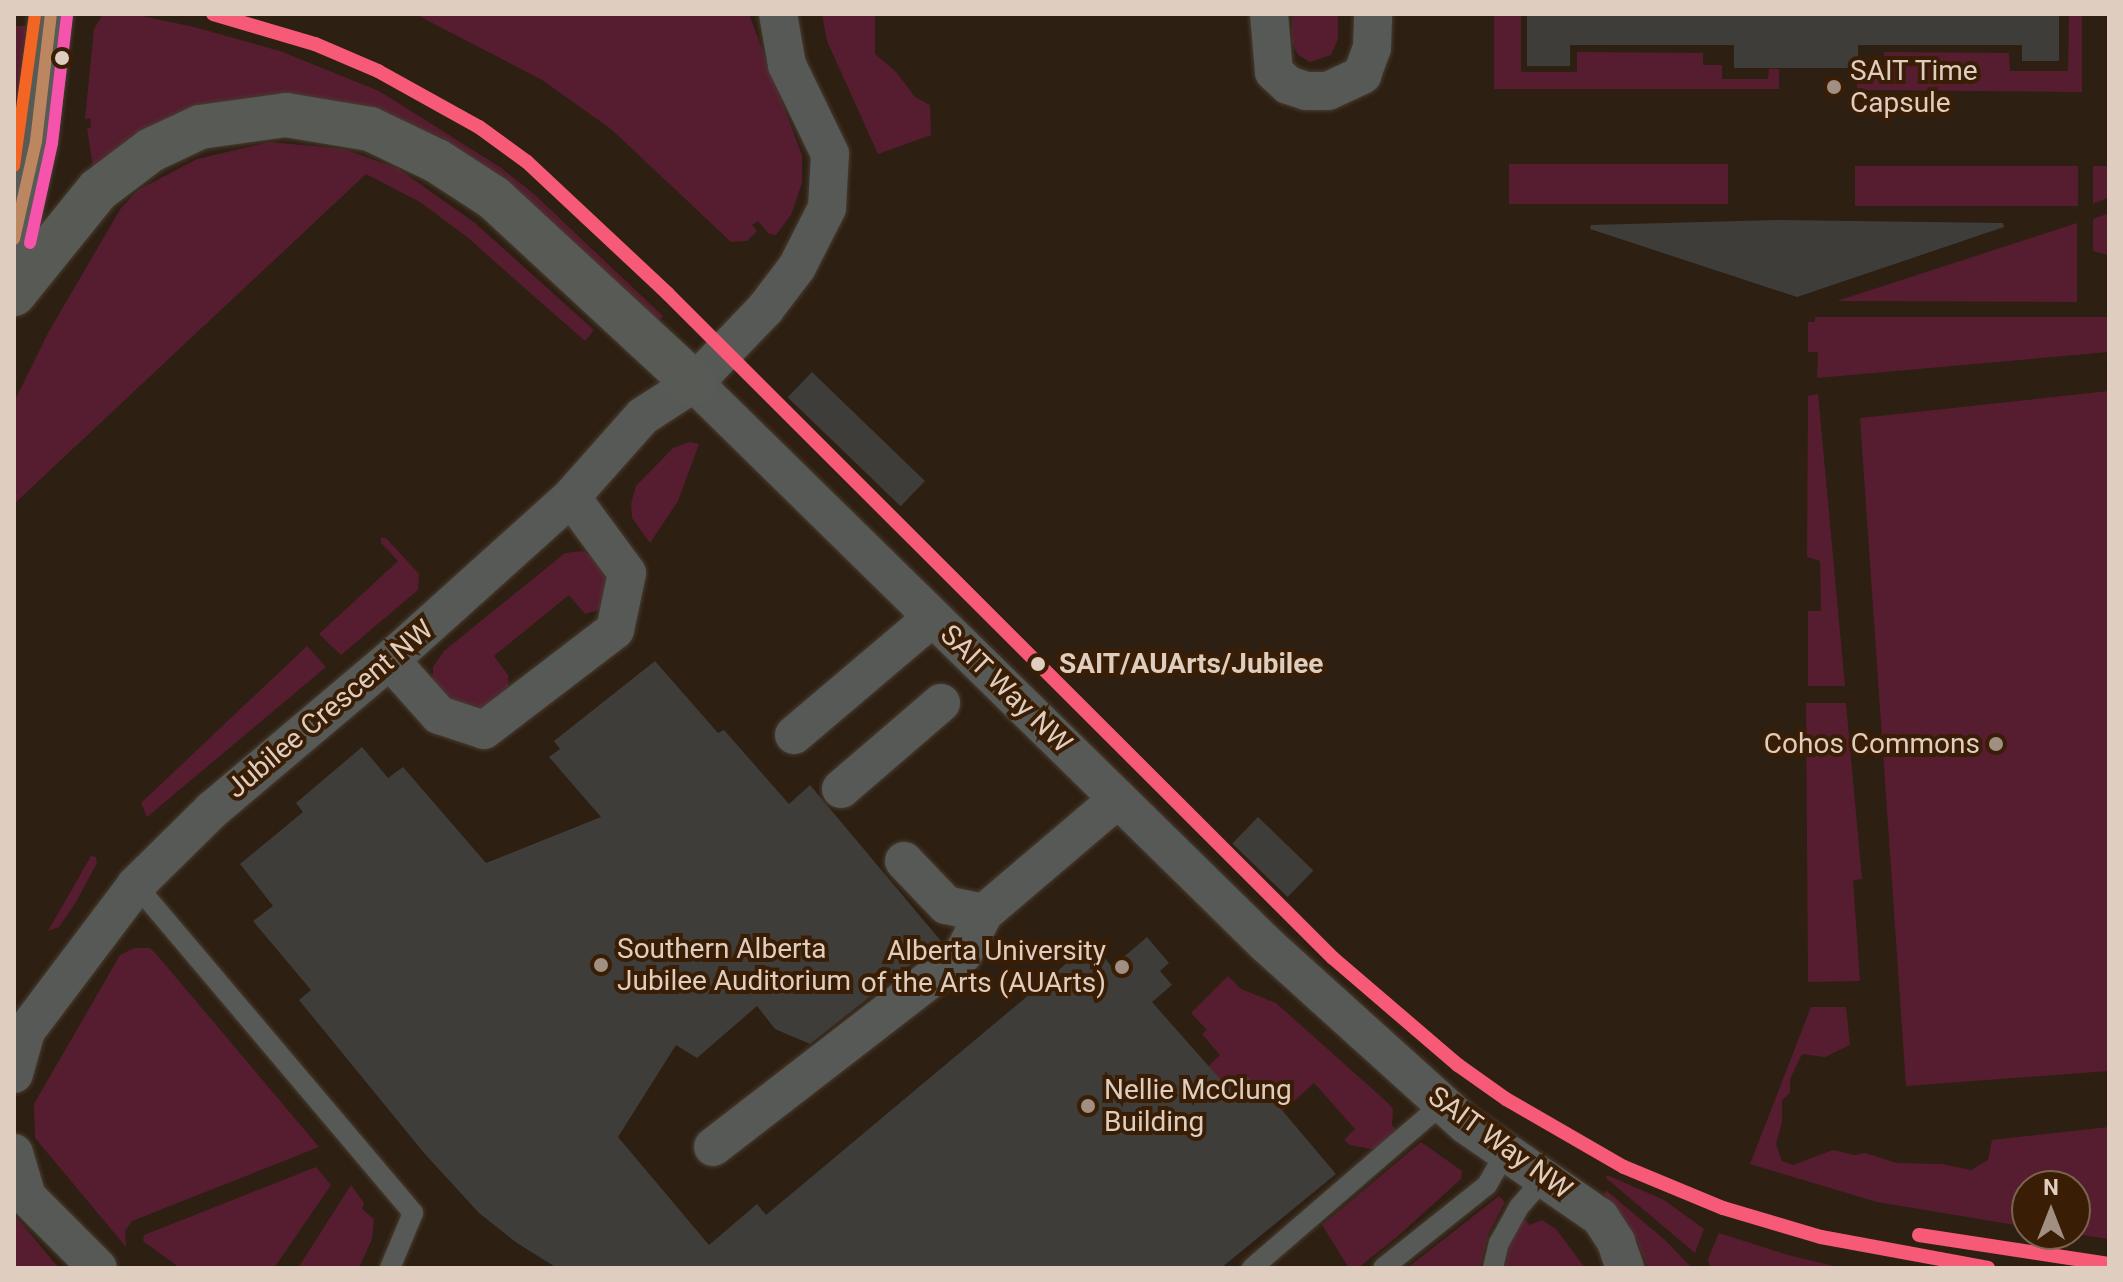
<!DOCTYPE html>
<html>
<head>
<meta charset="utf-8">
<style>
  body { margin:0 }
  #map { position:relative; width:2123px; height:1282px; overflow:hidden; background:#2d1f11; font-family:Roboto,sans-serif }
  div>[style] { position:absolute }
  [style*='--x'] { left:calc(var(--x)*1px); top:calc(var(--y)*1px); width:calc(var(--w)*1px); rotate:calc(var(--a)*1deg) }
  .green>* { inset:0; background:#561d30; transform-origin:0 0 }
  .building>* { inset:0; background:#3f3d3a; transform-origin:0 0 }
  .roads { filter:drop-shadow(0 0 2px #473b2f) drop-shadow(0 0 2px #473b2f) }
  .lane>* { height:20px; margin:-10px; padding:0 10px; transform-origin:10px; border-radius:10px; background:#565956 }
  .street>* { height:38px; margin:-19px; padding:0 19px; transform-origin:19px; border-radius:19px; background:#565956 }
  .secondary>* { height:44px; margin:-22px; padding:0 22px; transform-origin:22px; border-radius:22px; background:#585a55 }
  .bus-1>* { height:12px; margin:-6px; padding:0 6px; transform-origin:6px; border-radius:6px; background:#bb8660 }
  .bus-2>* { height:12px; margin:-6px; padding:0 6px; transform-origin:6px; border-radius:6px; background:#f653ac }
  .bus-3>* { height:12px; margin:-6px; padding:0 6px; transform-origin:6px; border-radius:6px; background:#f26522 }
  .rail-1>* { height:14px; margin:-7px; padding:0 7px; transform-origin:7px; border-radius:7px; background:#f75a77 }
  .dots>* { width:22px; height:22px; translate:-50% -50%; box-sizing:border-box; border:4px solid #391e05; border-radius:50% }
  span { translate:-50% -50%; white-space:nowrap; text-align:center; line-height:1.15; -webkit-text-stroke:8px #391e05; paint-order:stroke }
  .poi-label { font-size:28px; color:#dfcdbf }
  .left { translate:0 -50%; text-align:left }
  .right { translate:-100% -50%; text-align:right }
  .stop-label { font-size:28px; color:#dfcdbf; font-weight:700 }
  .street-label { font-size:28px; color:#dfcdbf }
  .frame { position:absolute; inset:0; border:16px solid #dfcdbf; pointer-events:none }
  .north { position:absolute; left:2011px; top:1170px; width:80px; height:80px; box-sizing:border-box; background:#391e05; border:2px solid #7b644f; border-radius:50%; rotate:0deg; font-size:22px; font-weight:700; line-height:32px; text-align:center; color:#dfcdbf }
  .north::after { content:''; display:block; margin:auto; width:28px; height:36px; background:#a19082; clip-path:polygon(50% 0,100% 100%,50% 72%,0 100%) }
</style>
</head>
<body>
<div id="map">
  <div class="green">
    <i style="clip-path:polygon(103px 14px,133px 14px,194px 27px,280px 51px,379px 91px,500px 167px,534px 194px,663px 316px,651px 327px,441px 137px,369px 107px,296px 95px,224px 102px,93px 167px,87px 129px,91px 127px,90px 118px,85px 119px,94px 29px)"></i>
    <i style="clip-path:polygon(415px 14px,749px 14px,802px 155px,802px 183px,791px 215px,776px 235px,769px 234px,758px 221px,752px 225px,757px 231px,747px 241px,731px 242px,611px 129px,542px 80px)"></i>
    <i style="clip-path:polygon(822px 14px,875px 14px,875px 54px,896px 72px,915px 97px,930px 105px,931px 135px,878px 154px,827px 41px)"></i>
    <i style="clip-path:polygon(1292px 14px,1338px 14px,1338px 39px,1331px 55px,1310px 62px,1298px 55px,1292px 43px)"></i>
    <i style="clip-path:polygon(1494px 14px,1521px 14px,1521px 72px,1577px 72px,1577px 52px,1703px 53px,1703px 65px,1722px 65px,1722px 79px,1768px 79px,1769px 69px,1779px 69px,1779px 89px,1494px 89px)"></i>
    <i style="clip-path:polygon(2069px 14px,2082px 14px,2082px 92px,1857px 90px,1857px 79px,1866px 78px,1866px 65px,1884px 65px,1884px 52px,2009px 53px,2010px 71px,2068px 71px)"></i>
    <i style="clip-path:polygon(14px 26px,27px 26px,14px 145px)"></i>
    <i style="clip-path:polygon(270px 142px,344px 149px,399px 169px,475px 223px,594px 330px,585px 341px,467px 237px,420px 202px,366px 174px,14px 504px,14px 402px,48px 333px,121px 208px,138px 190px,197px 159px)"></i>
    <i style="left:1509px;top:164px;width:219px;height:40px"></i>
    <i style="left:1855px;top:166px;width:223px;height:40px"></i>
    <i style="clip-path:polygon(2093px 166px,2109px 166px,2109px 197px,2093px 204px)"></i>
    <i style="clip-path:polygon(2109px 213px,2109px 255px,2093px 251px,2093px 219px)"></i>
    <i style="clip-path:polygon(2077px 223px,2077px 302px,1837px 301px)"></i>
    <i style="clip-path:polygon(1815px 317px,2109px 317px,2109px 352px,1817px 378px,1818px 352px,1808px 352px,1808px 322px,1815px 322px)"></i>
    <i style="clip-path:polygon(2109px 391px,2109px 1071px,1906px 1086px,1860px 418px)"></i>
    <i style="clip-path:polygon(1818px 394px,1845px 686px,1808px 686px,1808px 611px,1821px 611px,1820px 561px,1807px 557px,1808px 396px)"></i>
    <i style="clip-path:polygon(690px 442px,699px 444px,678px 501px,650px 543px,632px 518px,631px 504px,636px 486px,673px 448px)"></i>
    <i style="clip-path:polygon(381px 537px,387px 539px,419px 574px,418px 590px,341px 655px,319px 634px,398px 561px,381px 543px)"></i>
    <i style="clip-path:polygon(583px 551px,598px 561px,607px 580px,607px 601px,598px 610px,585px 614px,569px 595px,494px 656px,508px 675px,509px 686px,479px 710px,463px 710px,432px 689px,433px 667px,444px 651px,565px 553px)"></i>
    <i style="clip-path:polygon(307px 646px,326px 667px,147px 817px,141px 803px)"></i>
    <i style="clip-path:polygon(1806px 703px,1846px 703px,1862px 879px,1853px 880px,1860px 981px,1808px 982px)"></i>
    <i style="clip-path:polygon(91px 856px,96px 857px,97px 863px,76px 902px,59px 927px,48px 931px)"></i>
    <i style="clip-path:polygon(134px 948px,150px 948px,157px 955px,319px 1147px,132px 1221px,125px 1231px,126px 1247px,35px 1138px,34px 1104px,120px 955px)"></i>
    <i style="clip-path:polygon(1228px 976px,1241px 989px,1276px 1003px,1388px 1103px,1393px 1109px,1392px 1125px,1396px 1130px,1391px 1136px,1376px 1150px,1350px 1145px,1344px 1140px,1355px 1129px,1314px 1083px,1283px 1111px,1266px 1090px,1216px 1098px,1198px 1076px,1220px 1055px,1202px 1034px,1207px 1030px,1191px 1013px)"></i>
    <i style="clip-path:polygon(1811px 1007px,1846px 1007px,1850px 1045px,1825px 1057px,1802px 1054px,1790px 1079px,1790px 1093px,1782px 1100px,1782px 1122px,1776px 1144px,1782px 1161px,1793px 1165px,1833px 1150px,1854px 1155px,1865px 1153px,1897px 1163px,1941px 1164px,1971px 1170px,1988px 1160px,1992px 1140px,2109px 1127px,2109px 1239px,2075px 1234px,2075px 1186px,2027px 1186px,2027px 1227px,1877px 1202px,1750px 1164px)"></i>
    <i style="clip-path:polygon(1421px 1142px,1462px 1171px,1461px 1179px,1397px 1237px,1358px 1268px,1349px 1268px,1322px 1225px)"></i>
    <i style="clip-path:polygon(316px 1167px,331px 1185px,274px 1268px,180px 1268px,143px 1241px,144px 1235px)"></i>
    <i style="clip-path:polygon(1607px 1175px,1664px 1200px,1704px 1229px,1695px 1253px,1606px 1178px)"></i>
    <i style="clip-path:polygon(351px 1185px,364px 1203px,362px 1209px,374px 1219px,372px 1239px,359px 1268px,298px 1268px)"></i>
    <i style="clip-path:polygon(1606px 1190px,1666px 1241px,1692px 1268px,1648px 1268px,1637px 1241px,1604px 1194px)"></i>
    <i style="clip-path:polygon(1499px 1196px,1505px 1202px,1488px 1235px,1480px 1268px,1407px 1268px)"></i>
    <i style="clip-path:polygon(14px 1214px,53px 1261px,60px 1268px,14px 1268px)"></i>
    <i style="clip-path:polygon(1524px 1219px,1530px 1225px,1542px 1220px,1556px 1229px,1585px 1268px,1505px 1268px,1510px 1243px)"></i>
    <i style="clip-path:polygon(1719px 1233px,1788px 1255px,1842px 1268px,1710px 1268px,1708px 1259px)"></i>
  </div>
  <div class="building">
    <i style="clip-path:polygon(1527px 14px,2059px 14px,2059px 61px,2022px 61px,2022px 45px,1858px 45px,1858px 68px,1734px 68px,1734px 45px,1570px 45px,1570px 66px,1527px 66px)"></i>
    <i style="clip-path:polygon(1777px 220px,2003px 223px,2004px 227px,1797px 297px,1590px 229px,1591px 225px)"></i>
    <i style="left:812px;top:372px;width:157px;height:35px;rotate:44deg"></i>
    <i style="clip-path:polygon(655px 661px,718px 733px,724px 730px,789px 804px,810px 785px,941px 941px,810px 1044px,775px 1029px,757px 1006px,697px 1058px,676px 1045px,618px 1137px,709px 1245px,757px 1204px,766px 1215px,1092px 942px,1112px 967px,1147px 937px,1169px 963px,1160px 971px,1172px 985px,1152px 1002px,1228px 1088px,1245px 1074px,1262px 1093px,1265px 1090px,1336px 1174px,1221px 1268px,557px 1268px,517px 1243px,479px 1213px,424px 1153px,299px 1000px,311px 990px,253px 921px,273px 906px,240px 864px,303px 812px,296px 803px,362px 747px,388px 778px,403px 767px,486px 863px,601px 817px,549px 757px,560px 749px,554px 741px)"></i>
    <i style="left:1258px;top:817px;width:77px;height:37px;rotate:44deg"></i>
  </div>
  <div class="roads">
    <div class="lane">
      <i style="--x:136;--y:885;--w:429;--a:49.8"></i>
      <i style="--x:413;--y:1213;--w:60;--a:112.7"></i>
      <i style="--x:1252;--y:1268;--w:251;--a:-40.8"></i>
      <i style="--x:1383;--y:1268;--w:133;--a:-38.6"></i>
      <i style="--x:1487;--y:1185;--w:38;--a:-60"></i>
      <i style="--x:1493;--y:1268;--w:26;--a:-77"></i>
      <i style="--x:1499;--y:1243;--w:41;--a:-60.9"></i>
      <i style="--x:1519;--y:1207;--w:40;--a:-49"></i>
    </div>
    <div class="street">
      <i style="--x:778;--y:14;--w:52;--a:80"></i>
      <i style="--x:787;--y:65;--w:99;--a:64.2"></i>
      <i style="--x:830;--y:154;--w:54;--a:93.2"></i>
      <i style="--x:827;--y:208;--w:66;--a:117"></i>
      <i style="--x:797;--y:267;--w:53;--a:127.3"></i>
      <i style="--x:765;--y:309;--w:103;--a:133.8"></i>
      <i style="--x:694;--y:383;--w:801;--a:44.44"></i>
      <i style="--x:1266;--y:944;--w:268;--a:42.1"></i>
      <i style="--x:1465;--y:1124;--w:164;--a:34.6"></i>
      <i style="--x:1600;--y:1217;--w:30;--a:57"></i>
      <i style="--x:1616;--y:1242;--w:28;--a:71"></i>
      <i style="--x:1269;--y:14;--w:58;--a:85.1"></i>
      <i style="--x:1274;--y:72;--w:19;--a:43"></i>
      <i style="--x:1288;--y:85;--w:19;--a:18"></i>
      <i style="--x:1306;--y:91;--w:22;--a:0"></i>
      <i style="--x:1328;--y:91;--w:38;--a:-25"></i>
      <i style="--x:1362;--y:75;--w:29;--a:-70"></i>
      <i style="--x:1372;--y:48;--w:34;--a:-88"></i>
      <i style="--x:390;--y:660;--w:74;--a:48.3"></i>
      <i style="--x:439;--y:715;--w:47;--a:18.4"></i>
      <i style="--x:484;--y:730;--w:165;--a:-37.4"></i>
      <i style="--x:615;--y:630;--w:58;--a:-78.1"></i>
      <i style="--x:627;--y:573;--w:94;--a:-126.4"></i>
      <i style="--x:794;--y:735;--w:182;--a:-40.3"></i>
      <i style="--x:841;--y:789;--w:132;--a:-40.7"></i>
      <i style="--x:904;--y:861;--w:61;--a:46.3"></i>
      <i style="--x:946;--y:905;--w:39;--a:12"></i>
      <i style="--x:984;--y:913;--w:176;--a:-40.4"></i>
      <i style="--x:14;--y:1074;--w:45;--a:-74.4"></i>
      <i style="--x:26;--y:1031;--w:183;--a:-53"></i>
      <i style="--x:136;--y:885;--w:107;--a:-44.6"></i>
      <i style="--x:212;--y:810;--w:243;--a:-40.2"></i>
      <i style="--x:398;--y:653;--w:233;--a:-42"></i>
      <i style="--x:571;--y:497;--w:108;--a:-48.4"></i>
      <i style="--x:643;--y:416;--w:61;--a:-32.9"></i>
      <i style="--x:713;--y:1147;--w:316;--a:-37.7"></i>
      <i style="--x:963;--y:954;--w:46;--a:-62.9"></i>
      <i style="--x:14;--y:1153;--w:46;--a:73.5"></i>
      <i style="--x:27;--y:1197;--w:100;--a:45"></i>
    </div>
    <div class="secondary">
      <i style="--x:14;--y:239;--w:100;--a:-77.3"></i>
      <i style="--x:36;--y:141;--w:128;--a:-83.3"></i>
      <i style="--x:14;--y:294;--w:134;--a:-51.1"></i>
      <i style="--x:98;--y:190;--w:66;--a:-37"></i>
      <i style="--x:151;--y:150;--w:54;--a:-25.1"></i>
      <i style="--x:200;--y:127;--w:87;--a:-7.9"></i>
      <i style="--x:286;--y:115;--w:85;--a:9.5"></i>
      <i style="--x:370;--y:129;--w:74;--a:25.5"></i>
      <i style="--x:437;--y:161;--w:68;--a:33"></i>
      <i style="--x:494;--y:198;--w:272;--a:42.8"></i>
    </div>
  </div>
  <div class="bus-1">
    <i style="--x:14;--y:239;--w:100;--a:-77.3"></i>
    <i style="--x:36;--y:141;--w:128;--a:-83.3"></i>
  </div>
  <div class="bus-2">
    <i style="--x:30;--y:243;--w:102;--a:-77.6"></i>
    <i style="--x:52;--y:143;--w:128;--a:-83.3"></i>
  </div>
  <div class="bus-3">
    <i style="--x:14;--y:166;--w:153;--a:-82.1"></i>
  </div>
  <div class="rail-1">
    <i style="--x:213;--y:14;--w:106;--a:16.4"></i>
    <i style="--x:315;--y:44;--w:69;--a:23.2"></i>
    <i style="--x:378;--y:71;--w:115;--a:29"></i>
    <i style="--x:479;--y:127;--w:59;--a:36.1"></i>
    <i style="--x:527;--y:162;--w:192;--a:43.1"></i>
    <i style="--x:667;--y:293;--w:941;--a:44.96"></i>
    <i style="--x:1333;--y:958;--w:165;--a:40.6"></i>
    <i style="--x:1458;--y:1065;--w:59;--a:35.3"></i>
    <i style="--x:1506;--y:1099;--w:136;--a:30"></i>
    <i style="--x:1624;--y:1167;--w:107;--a:22.5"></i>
    <i style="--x:1723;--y:1208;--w:102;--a:16.5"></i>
    <i style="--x:1821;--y:1237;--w:170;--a:10.5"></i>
    <i style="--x:1919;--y:1235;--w:192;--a:8.7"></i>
  </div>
  <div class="dots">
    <i style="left:62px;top:58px;background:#dfcdbf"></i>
    <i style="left:1834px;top:87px;background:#a19082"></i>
    <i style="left:1038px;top:664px;background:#dfcdbf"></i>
    <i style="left:1996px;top:744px;background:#a19082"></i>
    <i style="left:601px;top:965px;background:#a19082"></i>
    <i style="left:1122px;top:967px;background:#a19082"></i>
    <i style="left:1088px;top:1106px;background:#a19082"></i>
  </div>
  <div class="poi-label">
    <span class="left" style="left:1850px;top:87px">SAIT Time<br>Capsule</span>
    <span class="right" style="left:1980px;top:744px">Cohos Commons</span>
    <span class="left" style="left:617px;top:965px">Southern Alberta<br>Jubilee Auditorium</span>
    <span class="right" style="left:1106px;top:967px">Alberta University<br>of the Arts (AUArts)</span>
    <span class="left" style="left:1104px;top:1106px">Nellie McClung<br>Building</span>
  </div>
  <div class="stop-label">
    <span class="left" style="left:1059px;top:664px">SAIT/AUArts/Jubilee</span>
  </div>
  <div class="street-label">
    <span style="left:1006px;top:689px;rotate:44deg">SAIT Way NW</span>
    <span style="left:330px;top:709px;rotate:-40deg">Jubilee Crescent NW</span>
    <span style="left:1500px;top:1143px;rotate:36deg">SAIT Way NW</span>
  </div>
  <div class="frame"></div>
  <div class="north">N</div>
</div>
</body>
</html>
